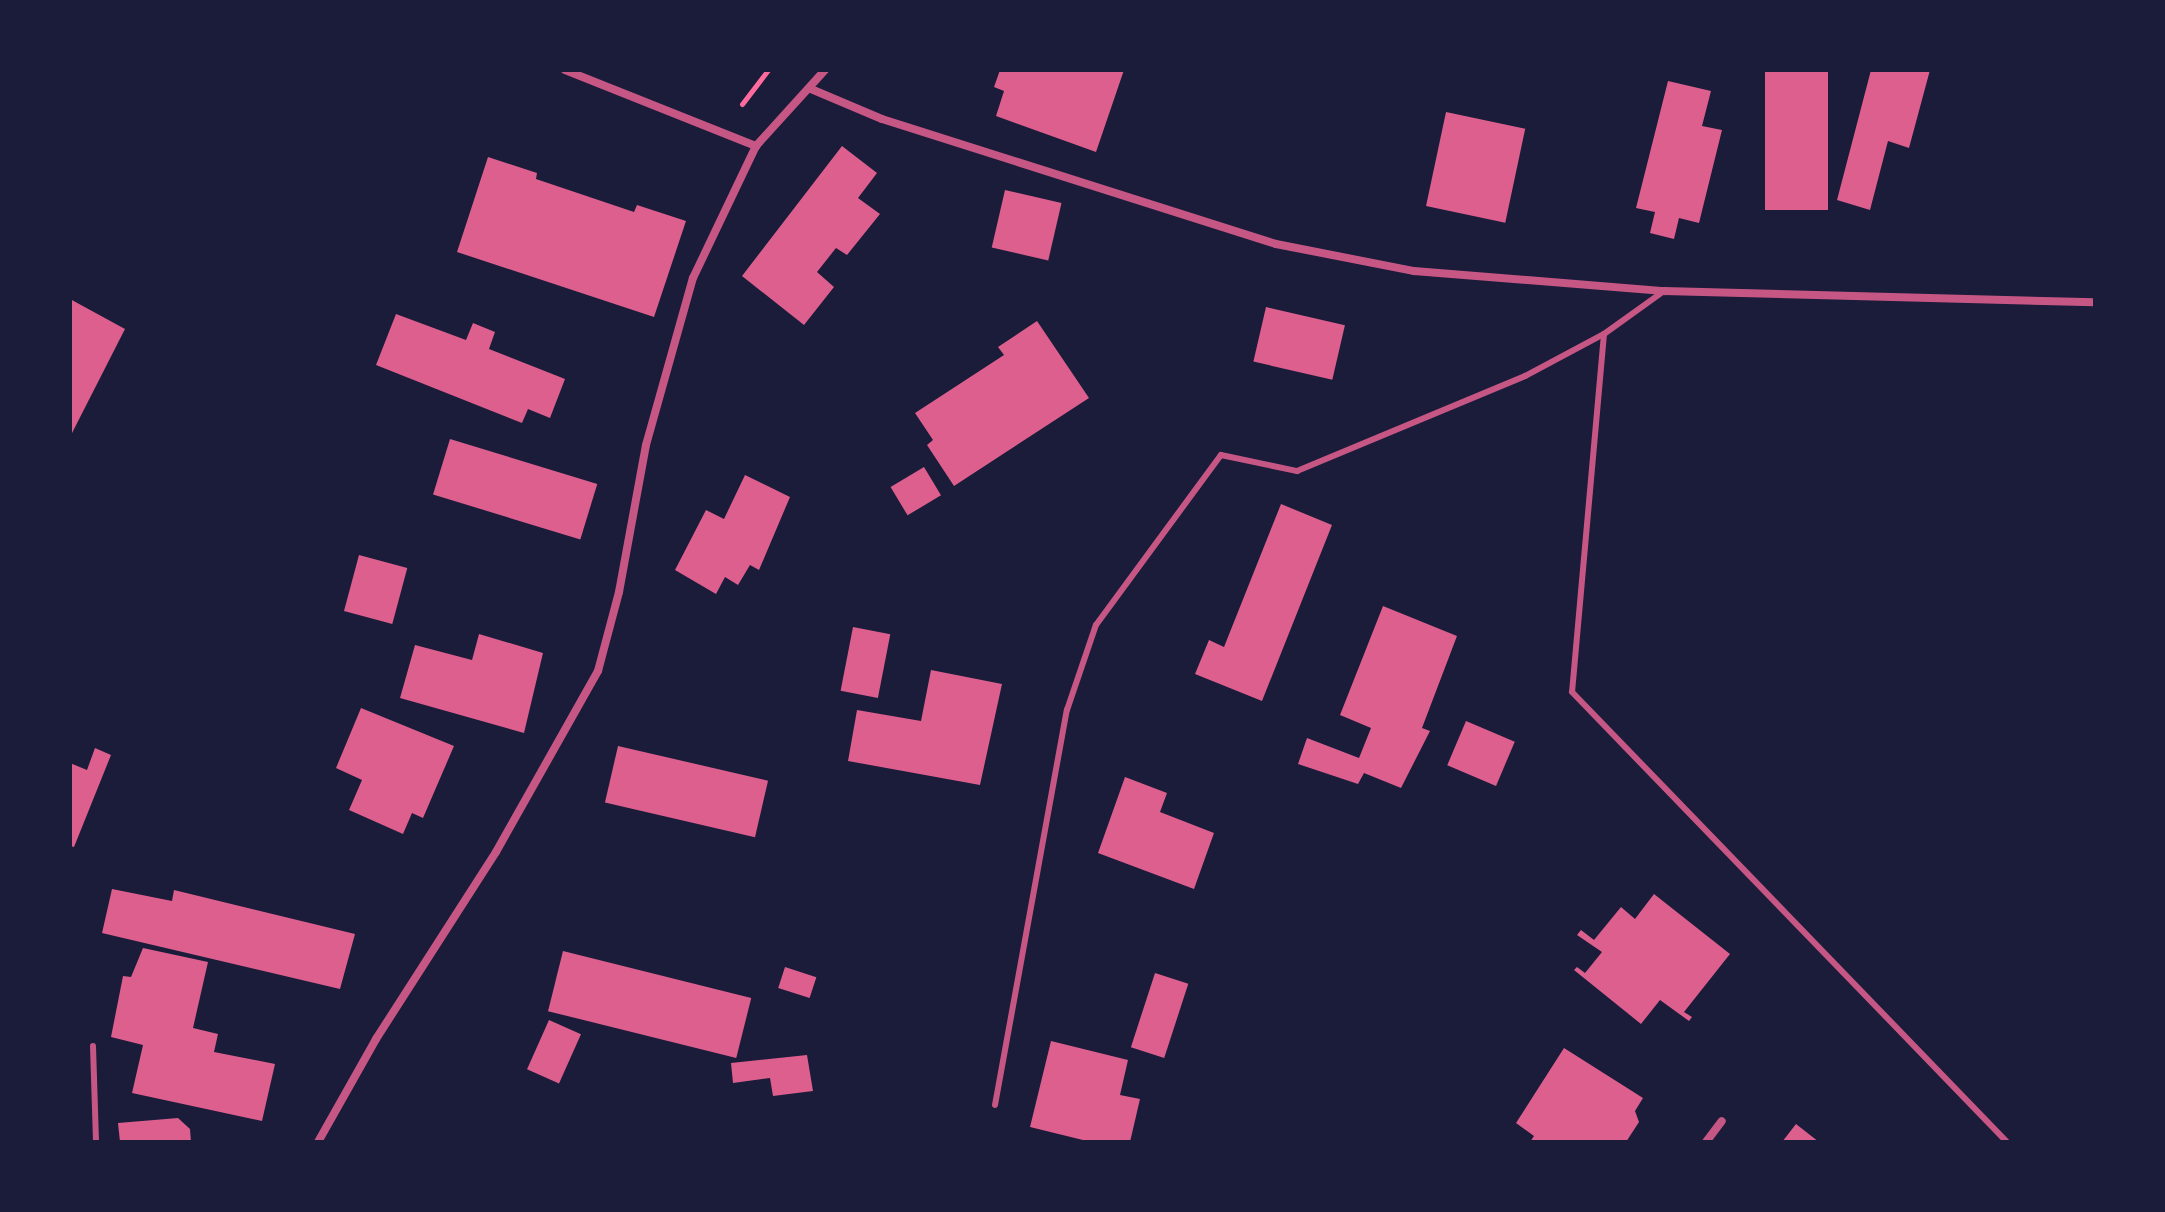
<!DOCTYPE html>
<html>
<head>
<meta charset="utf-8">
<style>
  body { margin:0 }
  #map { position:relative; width:2165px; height:1212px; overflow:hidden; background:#1b1b3a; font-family:Commissioner,sans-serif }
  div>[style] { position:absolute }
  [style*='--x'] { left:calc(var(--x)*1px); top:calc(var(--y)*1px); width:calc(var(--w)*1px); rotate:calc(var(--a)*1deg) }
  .building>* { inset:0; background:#dd5f8e; transform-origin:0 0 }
  .path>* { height:5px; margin:-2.5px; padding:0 2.5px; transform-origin:2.5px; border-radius:2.5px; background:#ff6b9d }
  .service>* { height:6px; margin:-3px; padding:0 3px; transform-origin:3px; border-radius:3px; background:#c65784 }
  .minor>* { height:8px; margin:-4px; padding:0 4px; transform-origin:4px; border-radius:4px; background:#c65784 }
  span { translate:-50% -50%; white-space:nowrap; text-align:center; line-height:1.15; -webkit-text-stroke:6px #1b1b3a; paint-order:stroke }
  .frame { position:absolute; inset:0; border:72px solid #1b1b3a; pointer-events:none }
</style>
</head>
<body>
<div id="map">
  <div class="building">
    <i style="clip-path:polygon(1000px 70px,1124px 70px,1096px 152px,996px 116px,1004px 91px,994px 87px)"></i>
    <i style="left:1765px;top:70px;width:63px;height:140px"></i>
    <i style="clip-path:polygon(1871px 70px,1930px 70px,1909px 148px,1888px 141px,1870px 210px,1837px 200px)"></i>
    <i style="clip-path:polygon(1668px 81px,1711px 91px,1702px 126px,1722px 130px,1699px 223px,1679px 218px,1674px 239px,1650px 233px,1655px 212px,1636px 208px)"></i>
    <i style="left:1446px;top:112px;width:81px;height:96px;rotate:12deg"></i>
    <i style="clip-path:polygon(842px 146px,877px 173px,858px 198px,880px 214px,847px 255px,836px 248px,817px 272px,834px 287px,804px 325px,742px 276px)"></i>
    <i style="clip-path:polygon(488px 157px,537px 173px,536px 179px,634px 212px,637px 205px,686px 221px,654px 317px,457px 252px)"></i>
    <i style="left:1005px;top:190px;width:58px;height:59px;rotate:13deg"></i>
    <i style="clip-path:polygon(70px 299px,125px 329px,70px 437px)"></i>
    <i style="left:1266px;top:307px;width:81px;height:56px;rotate:13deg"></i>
    <i style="clip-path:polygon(396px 314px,466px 340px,473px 323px,495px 332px,489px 349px,565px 379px,550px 418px,528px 409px,522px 423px,376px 365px)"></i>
    <i style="clip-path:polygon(1037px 321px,1089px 398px,954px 486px,927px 445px,933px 440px,915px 413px,1004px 355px,998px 347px)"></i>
    <i style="left:450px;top:439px;width:154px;height:58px;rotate:17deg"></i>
    <i style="left:924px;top:467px;width:33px;height:39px;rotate:59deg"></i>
    <i style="clip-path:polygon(745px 475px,790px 497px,759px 570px,750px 565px,738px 585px,725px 577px,716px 594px,675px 570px,706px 510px,724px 519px)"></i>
    <i style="clip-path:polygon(1281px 504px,1332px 525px,1262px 701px,1195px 674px,1209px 640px,1224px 647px)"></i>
    <i style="left:359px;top:555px;width:50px;height:58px;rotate:15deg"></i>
    <i style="clip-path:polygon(1383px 606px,1457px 636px,1422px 728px,1430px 731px,1401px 788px,1364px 773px,1358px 784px,1298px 764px,1307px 738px,1359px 758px,1371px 728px,1340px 715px)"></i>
    <i style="left:853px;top:627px;width:38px;height:65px;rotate:11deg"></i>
    <i style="clip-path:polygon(479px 634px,543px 653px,524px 733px,400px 698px,415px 645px,472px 660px)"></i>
    <i style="clip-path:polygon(931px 670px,1002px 684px,980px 785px,848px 761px,857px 710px,921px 721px)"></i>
    <i style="clip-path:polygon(361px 708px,454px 746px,423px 818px,412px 813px,403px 834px,349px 810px,362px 780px,336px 768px)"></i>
    <i style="left:1466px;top:721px;width:53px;height:48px;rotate:23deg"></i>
    <i style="left:618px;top:746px;width:154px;height:58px;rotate:13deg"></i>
    <i style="clip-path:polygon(95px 748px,111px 755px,74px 847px,70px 846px,70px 763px,87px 770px)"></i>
    <i style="clip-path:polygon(1125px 777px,1167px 793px,1160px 812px,1214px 833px,1194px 889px,1098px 853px)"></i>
    <i style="clip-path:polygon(112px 889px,172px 901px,174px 890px,355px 934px,340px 989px,102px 933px)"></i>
    <i style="clip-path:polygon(1654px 894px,1730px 954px,1684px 1012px,1692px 1017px,1689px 1021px,1660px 1000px,1641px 1024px,1574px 970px,1577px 967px,1585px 973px,1602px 952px,1577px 935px,1581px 930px,1594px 940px,1621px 907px,1635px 919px)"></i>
    <i style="clip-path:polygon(143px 948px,208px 962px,193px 1028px,218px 1034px,214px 1052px,275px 1064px,262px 1121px,132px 1093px,143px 1045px,111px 1037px,123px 976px,131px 977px)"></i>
    <i style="left:563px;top:951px;width:194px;height:62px;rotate:14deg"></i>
    <i style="left:785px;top:967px;width:33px;height:22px;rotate:18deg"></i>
    <i style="left:1155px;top:973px;width:35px;height:78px;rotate:18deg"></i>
    <i style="left:549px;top:1020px;width:35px;height:54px;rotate:24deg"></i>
    <i style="clip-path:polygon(1051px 1041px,1128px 1060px,1120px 1095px,1140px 1099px,1130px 1142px,1091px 1142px,1030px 1127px)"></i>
    <i style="clip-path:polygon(1564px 1048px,1643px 1098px,1635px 1111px,1639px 1122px,1626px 1142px,1530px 1142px,1534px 1136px,1516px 1123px)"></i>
    <i style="clip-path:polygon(807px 1055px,813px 1091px,773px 1096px,770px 1078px,733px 1083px,731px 1063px)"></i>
    <i style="clip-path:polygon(178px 1118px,190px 1129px,191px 1142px,120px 1142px,118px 1123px)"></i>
    <i style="clip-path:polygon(1796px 1124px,1819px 1142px,1782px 1142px)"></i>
  </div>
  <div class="path">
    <i style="--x:742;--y:104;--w:43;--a:-52.6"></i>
  </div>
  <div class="service">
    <i style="--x:1604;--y:334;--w:359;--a:95.1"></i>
    <i style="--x:1572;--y:692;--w:626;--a:45.97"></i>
    <i style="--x:93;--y:1046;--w:96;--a:88.2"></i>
    <i style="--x:995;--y:1105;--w:402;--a:-79.7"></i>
    <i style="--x:1067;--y:710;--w:90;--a:-71.2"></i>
    <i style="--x:1096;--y:625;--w:211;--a:-53.7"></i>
    <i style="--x:1221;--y:455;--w:78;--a:11.9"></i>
    <i style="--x:1297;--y:471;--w:247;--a:-22.6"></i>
    <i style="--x:1525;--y:376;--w:89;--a:-28"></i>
    <i style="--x:1604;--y:334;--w:74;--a:-35.6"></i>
  </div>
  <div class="minor">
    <i style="--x:565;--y:70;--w:206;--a:21.7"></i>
    <i style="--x:811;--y:89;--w:77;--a:22.9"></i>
    <i style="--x:882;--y:119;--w:413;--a:17.6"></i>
    <i style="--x:1276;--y:244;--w:141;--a:11.1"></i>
    <i style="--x:1414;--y:271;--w:251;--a:4.6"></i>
    <i style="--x:1664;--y:291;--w:431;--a:1.5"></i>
    <i style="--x:318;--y:1142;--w:118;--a:-60.6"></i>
    <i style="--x:376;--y:1039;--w:222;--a:-57.3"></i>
    <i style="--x:496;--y:852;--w:208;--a:-60.6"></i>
    <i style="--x:598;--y:671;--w:82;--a:-75.1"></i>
    <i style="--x:619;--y:592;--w:149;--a:-79.6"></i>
    <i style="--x:646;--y:445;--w:173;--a:-74.3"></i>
    <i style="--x:693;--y:278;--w:146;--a:-64.5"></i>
    <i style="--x:756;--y:146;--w:103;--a:-47.8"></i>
    <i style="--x:1706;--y:1142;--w:26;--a:-53"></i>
  </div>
  <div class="frame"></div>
</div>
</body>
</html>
